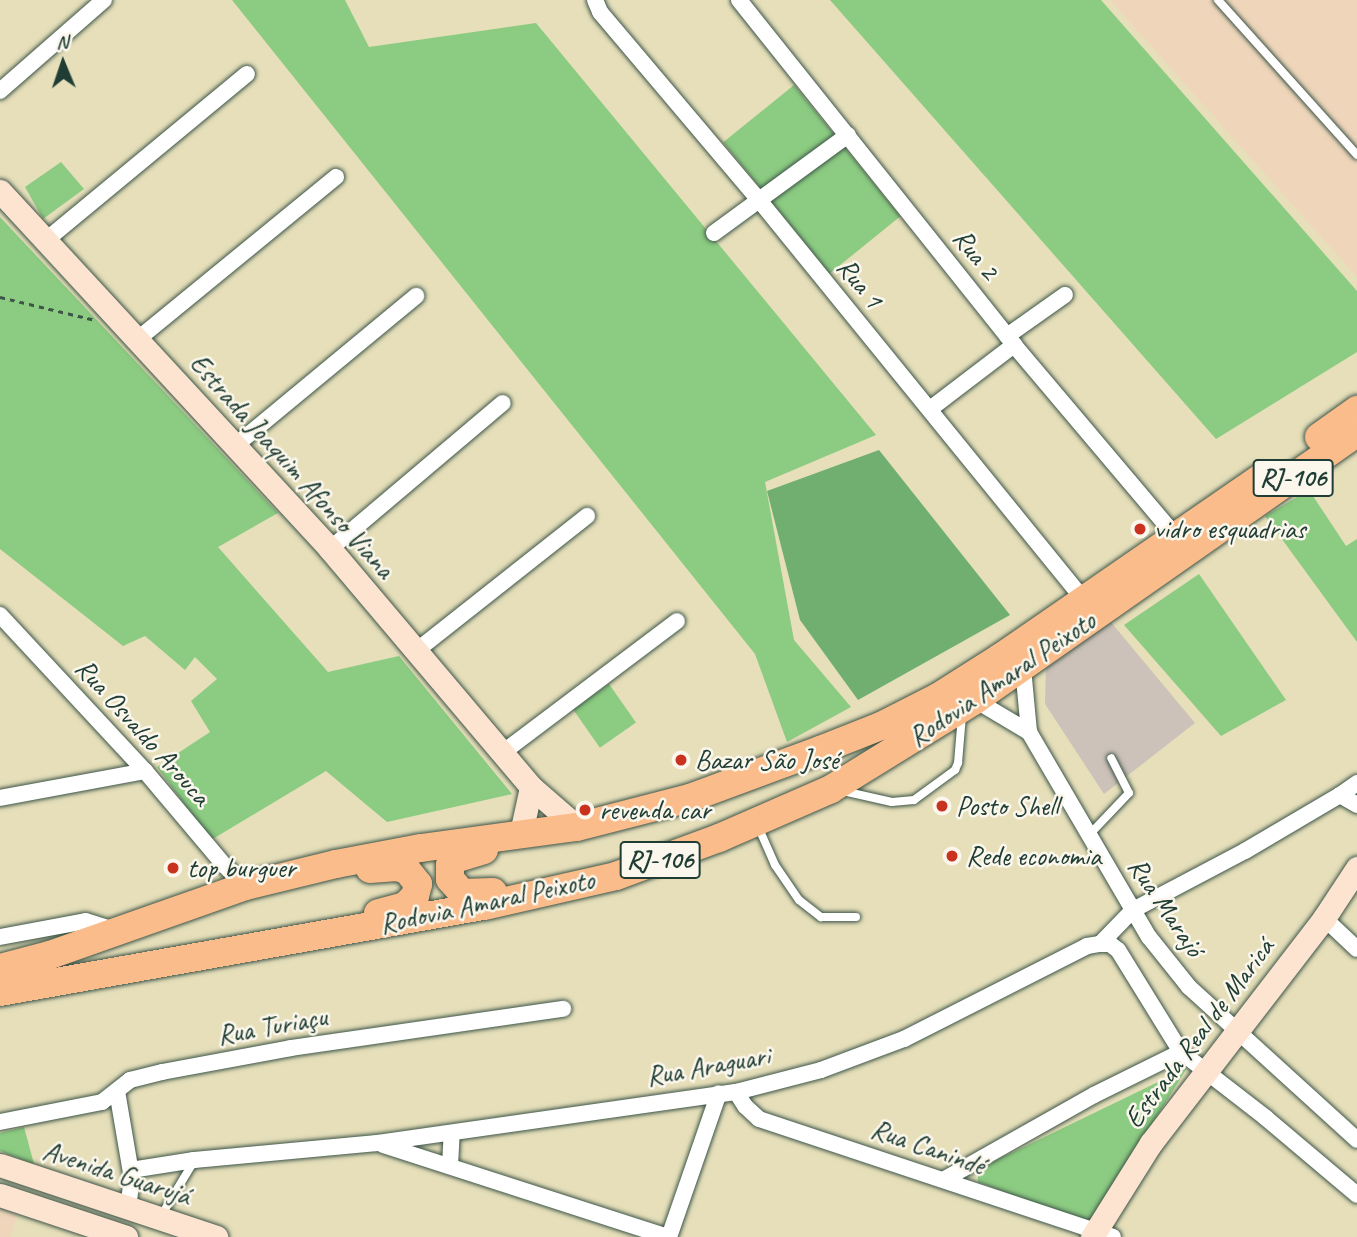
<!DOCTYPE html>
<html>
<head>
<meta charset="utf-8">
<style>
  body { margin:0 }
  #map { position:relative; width:1357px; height:1237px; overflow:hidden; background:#e6dfba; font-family:Caveat,sans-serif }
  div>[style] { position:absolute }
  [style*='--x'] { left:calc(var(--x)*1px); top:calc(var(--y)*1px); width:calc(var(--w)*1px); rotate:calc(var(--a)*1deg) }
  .built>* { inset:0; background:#efd6bb }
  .industrial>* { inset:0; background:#cdc2b9 }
  .green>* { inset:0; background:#8ccb82; transform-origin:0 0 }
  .forest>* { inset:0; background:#71af70 }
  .path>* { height:2.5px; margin-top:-1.25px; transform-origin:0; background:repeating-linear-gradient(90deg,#3d5548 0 5px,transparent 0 10px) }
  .roads { filter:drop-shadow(0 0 2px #3d5548) drop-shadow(0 0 2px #3d5548) }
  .lane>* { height:8px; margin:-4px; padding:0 4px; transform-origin:4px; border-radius:4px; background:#fff }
  .street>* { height:16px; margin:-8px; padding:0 8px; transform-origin:8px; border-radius:8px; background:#fff }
  .secondary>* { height:23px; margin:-11.5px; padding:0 11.5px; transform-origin:11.5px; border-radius:11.5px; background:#fde4d1 }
  .highway>* { height:28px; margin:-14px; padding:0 14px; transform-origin:14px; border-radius:14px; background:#fabc8b }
  .dots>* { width:19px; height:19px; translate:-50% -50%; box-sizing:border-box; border:4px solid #fbf7ec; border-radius:50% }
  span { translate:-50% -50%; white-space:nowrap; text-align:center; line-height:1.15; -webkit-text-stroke:5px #fbf7ec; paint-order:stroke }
  .shield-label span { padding:2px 5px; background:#fbf7ec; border:2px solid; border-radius:5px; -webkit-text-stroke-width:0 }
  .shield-label { font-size:26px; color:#1f3d34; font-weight:700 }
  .street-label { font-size:28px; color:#1f3d34 }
  .poi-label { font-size:28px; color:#1f3d34 }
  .left { translate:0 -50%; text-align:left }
  .north { position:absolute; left:28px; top:28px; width:70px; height:70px; -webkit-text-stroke:5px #fbf7ec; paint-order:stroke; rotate:358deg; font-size:19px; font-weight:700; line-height:28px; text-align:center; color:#1f3d34 }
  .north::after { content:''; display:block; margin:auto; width:24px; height:32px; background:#1f3d34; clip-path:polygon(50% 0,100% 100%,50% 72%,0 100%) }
</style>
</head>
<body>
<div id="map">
  <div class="built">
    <i style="clip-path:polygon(1110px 0,1357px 0,1357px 277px)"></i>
    <i style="clip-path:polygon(0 1207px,18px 1212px,10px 1237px,0 1237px)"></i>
  </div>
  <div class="industrial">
    <i style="clip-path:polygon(1110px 621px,1195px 723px,1104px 794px,1045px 704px,1046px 663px)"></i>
  </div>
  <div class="green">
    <i style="clip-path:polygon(232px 0,345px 0,369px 47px,536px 23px,876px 435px,765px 482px,794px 640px,851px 707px,787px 742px,755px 654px)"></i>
    <i style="clip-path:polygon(830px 0,1101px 0,1357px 291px,1357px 352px,1216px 439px)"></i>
    <i style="left:794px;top:85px;width:169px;height:91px;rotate:51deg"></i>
    <i style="clip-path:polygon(61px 162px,84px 189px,43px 219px,25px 187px)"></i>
    <i style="clip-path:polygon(0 217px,278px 513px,218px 547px,328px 672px,399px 656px,512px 794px,387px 822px,326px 771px,211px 840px,157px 767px,210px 732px,191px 701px,217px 679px,195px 657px,185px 670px,145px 636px,123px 646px,0 549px)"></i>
    <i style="clip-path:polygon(1309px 490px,1346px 546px,1357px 539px,1357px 642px,1265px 516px)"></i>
    <i style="clip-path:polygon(1199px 574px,1286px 700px,1221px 736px,1124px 625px)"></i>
    <i style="left:609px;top:684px;width:47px;height:44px;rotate:55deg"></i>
    <i style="clip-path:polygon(1187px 1068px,1090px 1223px,978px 1182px,978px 1169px)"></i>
    <i style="clip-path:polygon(24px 1127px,34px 1164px,0 1151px,0 1133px)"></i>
  </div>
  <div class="forest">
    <i style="clip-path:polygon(879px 450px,1010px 615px,858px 700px,800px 620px,767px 491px)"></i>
  </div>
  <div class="path">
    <i style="--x:0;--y:297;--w:98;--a:13.6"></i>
  </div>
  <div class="roads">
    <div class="lane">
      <i style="--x:1218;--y:0;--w:208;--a:48.1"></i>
      <i style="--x:843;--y:791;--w:50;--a:12.7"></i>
      <i style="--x:892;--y:802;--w:22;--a:-5"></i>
      <i style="--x:914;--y:800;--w:51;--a:-36.2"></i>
      <i style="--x:955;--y:770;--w:8;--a:-67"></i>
      <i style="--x:958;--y:763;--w:48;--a:-85.2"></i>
      <i style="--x:757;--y:824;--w:45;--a:66.3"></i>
      <i style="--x:775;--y:865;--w:42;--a:55.6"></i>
      <i style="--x:799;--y:900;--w:28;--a:38"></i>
      <i style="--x:821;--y:917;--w:35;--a:0"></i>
      <i style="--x:1089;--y:835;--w:58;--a:-46.4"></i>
      <i style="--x:1129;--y:793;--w:39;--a:-117"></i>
      <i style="--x:161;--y:1216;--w:64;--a:-59"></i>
    </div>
    <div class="street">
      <i style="--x:595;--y:0;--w:13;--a:67"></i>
      <i style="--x:600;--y:12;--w:246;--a:49.8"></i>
      <i style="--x:759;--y:200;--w:515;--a:50.91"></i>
      <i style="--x:739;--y:0;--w:441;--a:51.4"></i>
      <i style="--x:1014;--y:345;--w:251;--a:49.8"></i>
      <i style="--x:0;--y:91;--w:138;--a:-41.2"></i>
      <i style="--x:714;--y:233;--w:166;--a:-36.2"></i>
      <i style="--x:45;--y:241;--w:262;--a:-39.6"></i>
      <i style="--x:1007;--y:336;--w:71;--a:-35.3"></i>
      <i style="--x:138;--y:339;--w:256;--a:-39.3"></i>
      <i style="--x:930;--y:409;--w:106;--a:-37.3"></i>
      <i style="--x:236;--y:445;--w:234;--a:-39.6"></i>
      <i style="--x:330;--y:549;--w:226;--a:-40.2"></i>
      <i style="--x:0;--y:615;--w:213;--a:47.1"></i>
      <i style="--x:145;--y:771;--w:124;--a:49.9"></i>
      <i style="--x:225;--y:866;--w:29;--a:44"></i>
      <i style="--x:416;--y:651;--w:218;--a:-38.3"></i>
      <i style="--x:1023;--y:668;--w:64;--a:84.6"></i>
      <i style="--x:1029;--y:732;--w:238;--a:59.7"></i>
      <i style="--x:1149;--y:937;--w:64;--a:51.3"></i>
      <i style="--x:1189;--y:987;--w:227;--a:42.3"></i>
      <i style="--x:975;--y:700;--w:63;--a:30.7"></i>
      <i style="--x:502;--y:753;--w:219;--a:-37"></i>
      <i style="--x:1340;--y:795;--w:21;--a:-35"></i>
      <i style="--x:0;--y:798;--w:147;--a:-10.5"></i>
      <i style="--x:1324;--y:918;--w:45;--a:43.2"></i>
      <i style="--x:0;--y:937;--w:87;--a:-10.5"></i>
      <i style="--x:86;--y:921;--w:29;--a:18"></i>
      <i style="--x:1100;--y:944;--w:47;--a:-45.9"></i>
      <i style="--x:1133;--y:910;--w:127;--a:-27.8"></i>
      <i style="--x:1245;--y:851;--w:110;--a:-30.5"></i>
      <i style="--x:1340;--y:795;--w:20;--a:30"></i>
      <i style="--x:117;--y:1091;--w:89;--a:80.3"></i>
      <i style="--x:132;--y:1179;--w:29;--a:98"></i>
      <i style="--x:736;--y:1092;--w:17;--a:57"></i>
      <i style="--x:745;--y:1106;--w:19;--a:43"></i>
      <i style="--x:759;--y:1119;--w:373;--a:18.4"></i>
      <i style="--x:0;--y:1122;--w:104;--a:-11.1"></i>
      <i style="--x:102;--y:1102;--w:36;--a:-38"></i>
      <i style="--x:130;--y:1080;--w:33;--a:-14"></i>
      <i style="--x:162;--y:1072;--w:131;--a:-10.5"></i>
      <i style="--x:291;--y:1048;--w:275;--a:-8.2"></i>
      <i style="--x:383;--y:1145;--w:299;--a:17.9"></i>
      <i style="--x:450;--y:1166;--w:33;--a:-87"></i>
      <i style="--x:131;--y:1170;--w:64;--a:-9"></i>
      <i style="--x:194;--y:1160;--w:184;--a:-5.3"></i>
      <i style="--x:377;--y:1143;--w:363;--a:-8.1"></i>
      <i style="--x:736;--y:1092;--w:88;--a:-14.5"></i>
      <i style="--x:821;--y:1070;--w:89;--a:-20.5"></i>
      <i style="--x:904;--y:1039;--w:205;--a:-26.9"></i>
      <i style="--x:1087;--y:946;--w:13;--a:-9"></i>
      <i style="--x:1100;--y:944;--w:10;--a:0"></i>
      <i style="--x:1110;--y:944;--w:10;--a:37"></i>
      <i style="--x:1118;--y:950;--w:120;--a:58.3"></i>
      <i style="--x:1181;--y:1052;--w:108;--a:37.8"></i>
      <i style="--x:1266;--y:1118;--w:119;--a:40.2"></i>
      <i style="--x:945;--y:1179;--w:171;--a:-29.4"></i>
      <i style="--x:1094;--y:1095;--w:97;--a:-26.3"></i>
      <i style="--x:669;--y:1237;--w:152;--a:-70.9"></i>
    </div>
    <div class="secondary">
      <i style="--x:0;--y:191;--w:487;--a:47.3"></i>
      <i style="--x:330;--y:549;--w:312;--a:49.8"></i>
      <i style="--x:531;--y:787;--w:61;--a:41"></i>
      <i style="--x:521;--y:833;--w:47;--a:-77.7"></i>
      <i style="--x:0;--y:1165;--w:228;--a:18.4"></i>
      <i style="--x:0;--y:1195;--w:133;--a:18.4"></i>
      <i style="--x:1092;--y:1237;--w:111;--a:-57.9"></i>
      <i style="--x:1151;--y:1143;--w:284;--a:-52.4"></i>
      <i style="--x:1324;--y:918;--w:60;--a:-56.6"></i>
    </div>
    <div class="highway">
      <i style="--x:1319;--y:437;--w:47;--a:-35.4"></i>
      <i style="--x:484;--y:850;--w:31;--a:163"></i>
      <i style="--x:454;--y:859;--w:7;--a:124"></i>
      <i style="--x:450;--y:865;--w:14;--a:90"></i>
      <i style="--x:450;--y:879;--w:18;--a:49"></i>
      <i style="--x:462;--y:893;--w:31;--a:-2"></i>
      <i style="--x:370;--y:869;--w:27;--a:-4"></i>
      <i style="--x:397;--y:867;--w:10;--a:17"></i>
      <i style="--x:407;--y:870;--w:18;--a:52"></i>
      <i style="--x:418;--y:884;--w:12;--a:104"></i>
      <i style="--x:415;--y:896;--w:14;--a:135"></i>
      <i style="--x:405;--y:906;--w:28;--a:165"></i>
      <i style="--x:0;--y:968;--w:52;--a:-14.6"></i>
      <i style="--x:50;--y:955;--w:208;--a:-19.4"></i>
      <i style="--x:246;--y:886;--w:93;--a:-13.7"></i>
      <i style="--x:336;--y:864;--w:86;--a:-10.7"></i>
      <i style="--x:421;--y:848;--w:157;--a:-7.7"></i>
      <i style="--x:577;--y:827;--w:117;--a:-14.4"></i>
      <i style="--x:690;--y:798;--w:139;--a:-20.3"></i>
      <i style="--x:820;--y:750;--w:66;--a:-21.5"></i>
      <i style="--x:881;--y:726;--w:64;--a:-27"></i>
      <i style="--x:938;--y:697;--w:75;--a:-32.4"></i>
      <i style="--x:1001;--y:657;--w:315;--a:-34.6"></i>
      <i style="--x:0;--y:992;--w:492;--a:-10.1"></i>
      <i style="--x:484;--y:906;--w:135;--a:-12.8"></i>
      <i style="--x:616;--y:876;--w:110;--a:-20.3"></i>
      <i style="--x:719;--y:838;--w:122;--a:-23.6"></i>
      <i style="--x:831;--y:789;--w:169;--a:-31.7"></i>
      <i style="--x:975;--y:700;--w:466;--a:-35"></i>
    </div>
  </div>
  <div class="dots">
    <i style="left:1140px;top:529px;background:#c8321e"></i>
    <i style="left:681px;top:760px;background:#c8321e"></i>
    <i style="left:942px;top:806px;background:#c8321e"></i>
    <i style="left:585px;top:810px;background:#c8321e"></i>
    <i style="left:952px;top:856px;background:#c8321e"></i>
    <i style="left:173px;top:868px;background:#c8321e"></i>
  </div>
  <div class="shield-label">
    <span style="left:1293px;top:478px">RJ-106</span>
    <span style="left:660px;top:860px">RJ-106</span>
  </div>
  <div class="street-label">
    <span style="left:976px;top:254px;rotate:52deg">Rua 2</span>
    <span style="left:860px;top:283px;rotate:51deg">Rua 1</span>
    <span style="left:292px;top:466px;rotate:48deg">Estrada Joaquim Afonso Viana</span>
    <span style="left:1002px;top:679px;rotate:-34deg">Rodovia Amaral Peixoto</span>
    <span style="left:143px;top:732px;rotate:48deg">Rua Osvaldo Arouca</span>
    <span style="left:487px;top:902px;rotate:-12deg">Rodovia Amaral Peixoto</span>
    <span style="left:1166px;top:907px;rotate:56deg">Rua Marajó</span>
    <span style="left:272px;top:1026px;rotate:-10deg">Rua Turiaçu</span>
    <span style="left:1199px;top:1033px;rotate:-53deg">Estrada Real de Maricá</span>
    <span style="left:708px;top:1066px;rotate:-10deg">Rua Araguari</span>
    <span style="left:928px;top:1147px;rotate:19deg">Rua Canindé</span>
    <span style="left:117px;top:1173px;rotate:18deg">Avenida Guarujá</span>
  </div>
  <div class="poi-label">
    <span class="left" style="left:1154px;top:529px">vidro esquadrias</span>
    <span class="left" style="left:695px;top:760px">Bazar São José</span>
    <span class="left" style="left:956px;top:806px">Posto Shell</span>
    <span class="left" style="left:599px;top:810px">revenda car</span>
    <span class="left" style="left:966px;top:856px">Rede economia</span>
    <span class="left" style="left:187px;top:868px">top burguer</span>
  </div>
  <div class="north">N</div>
</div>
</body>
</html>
